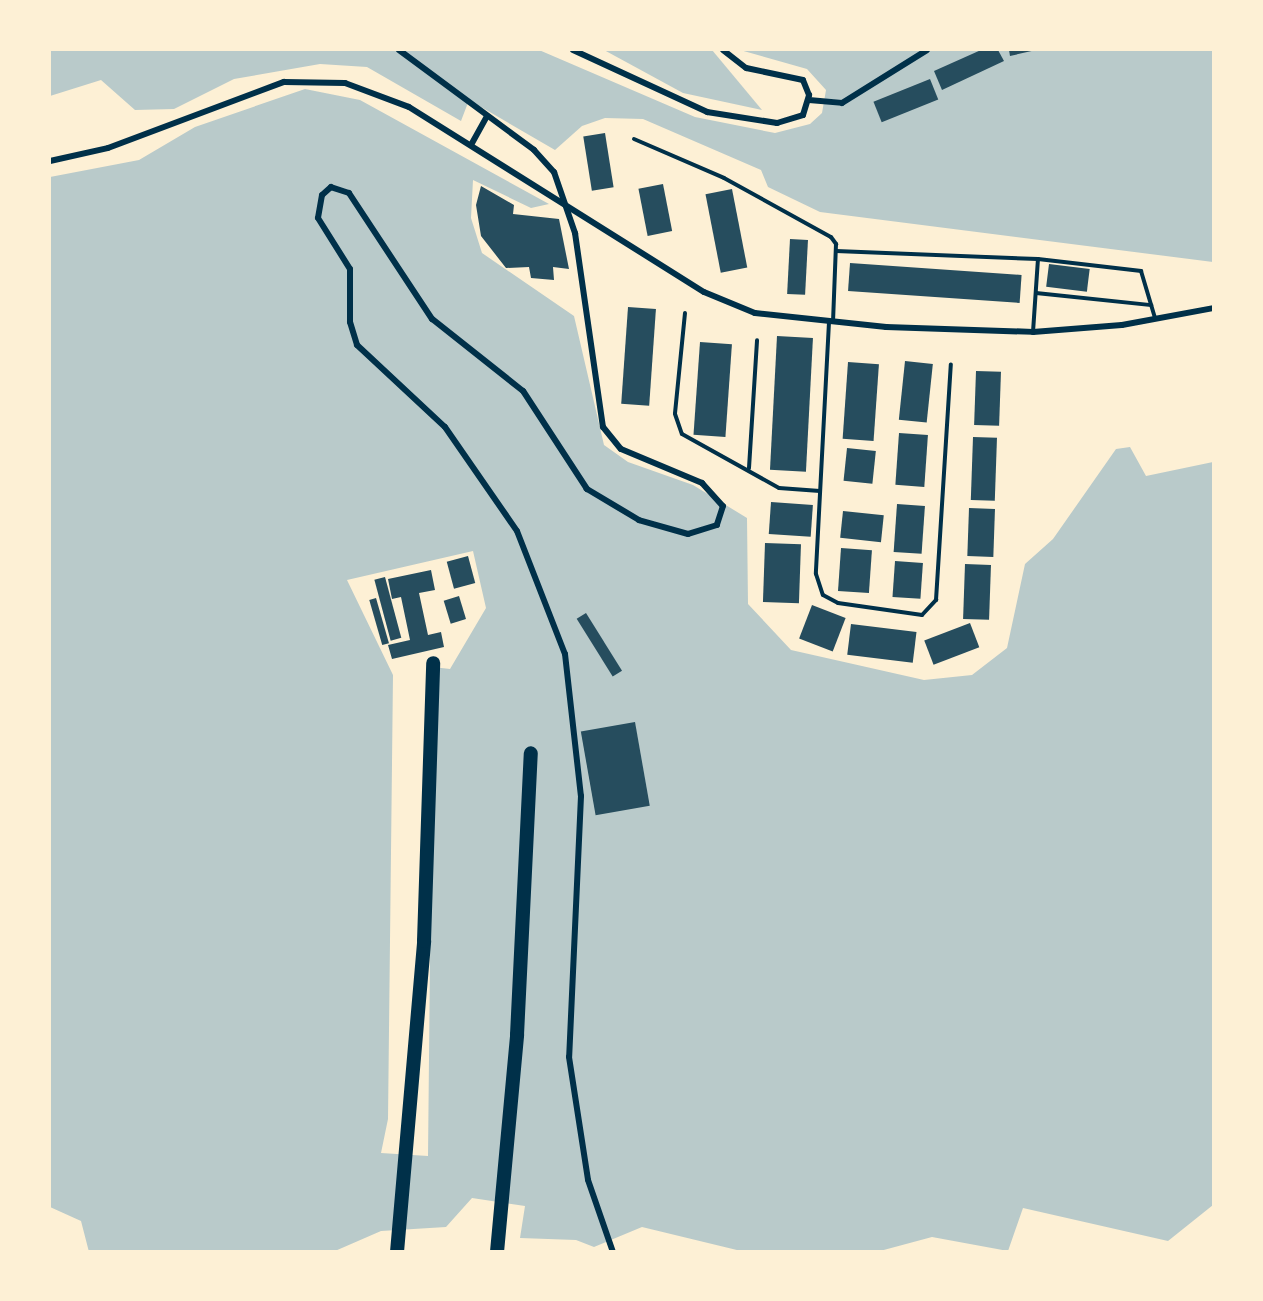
<!DOCTYPE html>
<html>
<head>
<meta charset="utf-8">
<style>
  body { margin:0 }
  #map { position:relative; width:1263px; height:1301px; overflow:hidden; background:#fdf0d5; font-family:"Roboto Condensed",sans-serif }
  div>[style] { position:absolute }
  [style*='--x'] { left:calc(var(--x)*1px); top:calc(var(--y)*1px); width:calc(var(--w)*1px); rotate:calc(var(--a)*1deg) }
  .green>* { inset:0; background:#b9caca }
  .building>* { inset:0; background:#264d5e; transform-origin:0 0 }
  .service>* { height:4px; margin:-2px; padding:0 2px; transform-origin:2px; border-radius:2px; background:#003049 }
  .minor>* { height:6px; margin:-3px; padding:0 3px; transform-origin:3px; border-radius:3px; background:#003049 }
  .primary>* { height:14px; margin:-7px; padding:0 7px; transform-origin:7px; border-radius:7px; background:#003049 }
  span { translate:-50% -50%; white-space:nowrap; text-align:center; line-height:1.15; -webkit-text-stroke:4.5px #fdf0d5; paint-order:stroke }
  .frame { position:absolute; inset:0; border:51px solid #fdf0d5; pointer-events:none }
</style>
</head>
<body>
<div id="map">
  <div class="green">
    <i style="clip-path:polygon(50px 50px,539px 50px,695px 117px,775px 133px,810px 124px,822px 113px,826px 90px,807px 69px,740px 50px,1213px 50px,1213px 262px,820px 212px,768px 187px,761px 170px,643px 119px,605px 118px,582px 126px,555px 150px,469px 100px,461px 121px,367px 67px,320px 64px,234px 79px,174px 109px,135px 110px,101px 80px,50px 96px)"></i>
    <i style="clip-path:polygon(604px 50px,712px 50px,762px 110px,683px 93px)"></i>
    <i style="clip-path:polygon(evenodd,305px 89px,360px 100px,549px 204px,531px 208px,473px 180px,471px 218px,482px 253px,574px 316px,604px 445px,628px 462px,693px 485px,747px 518px,748px 604px,791px 650px,924px 680px,972px 675px,1007px 648px,1025px 564px,1053px 539px,1116px 449px,1130px 447px,1146px 476px,1213px 462px,1213px 1205px,1168px 1241px,1023px 1208px,1008px 1251px,932px 1237px,880px 1251px,741px 1251px,642px 1227px,594px 1247px,576px 1240px,520px 1238px,525px 1206px,472px 1198px,446px 1227px,381px 1231px,335px 1251px,89px 1252px,81px 1221px,50px 1207px,50px 177px,139px 160px,195px 127px,305px 89px,473px 551px,486px 608px,450px 669px,433px 667px,428px 1156px,381px 1153px,388px 1119px,393px 675px,347px 580px,473px 551px)"></i>
  </div>
  <div class="building">
    <i style="clip-path:polygon(981px 50px,998px 50px,1004px 61px,942px 90px,934px 71px)"></i>
    <i style="clip-path:polygon(1009px 50px,1036px 50px,1010px 56px)"></i>
    <i style="left:930px;top:79px;width:22px;height:61px;rotate:68deg"></i>
    <i style="left:605px;top:133px;width:55px;height:22px;rotate:81deg"></i>
    <i style="left:663px;top:184px;width:48px;height:25px;rotate:79deg"></i>
    <i style="clip-path:polygon(481px 186px,514px 205px,513px 214px,559px 219px,569px 269px,553px 267px,554px 280px,531px 278px,529px 267px,506px 268px,481px 236px,476px 205px)"></i>
    <i style="left:732px;top:189px;width:80px;height:27px;rotate:79deg"></i>
    <i style="left:790px;top:239px;width:18px;height:55px;rotate:3deg"></i>
    <i style="left:850px;top:263px;width:172px;height:28px;rotate:4deg"></i>
    <i style="left:1049px;top:264px;width:41px;height:23px;rotate:7deg"></i>
    <i style="left:628px;top:307px;width:28px;height:97px;rotate:4deg"></i>
    <i style="left:777px;top:336px;width:36px;height:134px;rotate:3deg"></i>
    <i style="left:700px;top:342px;width:32px;height:93px;rotate:4deg"></i>
    <i style="left:905px;top:361px;width:28px;height:59px;rotate:6deg"></i>
    <i style="left:848px;top:362px;width:31px;height:77px;rotate:4deg"></i>
    <i style="left:976px;top:371px;width:25px;height:54px;rotate:2deg"></i>
    <i style="left:899px;top:433px;width:29px;height:52px;rotate:4deg"></i>
    <i style="left:973px;top:437px;width:24px;height:63px;rotate:2deg"></i>
    <i style="left:847px;top:448px;width:29px;height:33px;rotate:6deg"></i>
    <i style="left:771px;top:502px;width:42px;height:32px;rotate:4deg"></i>
    <i style="left:897px;top:504px;width:28px;height:48px;rotate:4deg"></i>
    <i style="left:969px;top:508px;width:26px;height:48px;rotate:2deg"></i>
    <i style="left:843px;top:511px;width:41px;height:27px;rotate:6deg"></i>
    <i style="left:765px;top:543px;width:36px;height:59px;rotate:2deg"></i>
    <i style="left:841px;top:548px;width:31px;height:43px;rotate:4deg"></i>
    <i style="left:468px;top:556px;width:28px;height:22px;rotate:75deg"></i>
    <i style="left:895px;top:561px;width:28px;height:36px;rotate:4deg"></i>
    <i style="left:965px;top:564px;width:26px;height:55px;rotate:2deg"></i>
    <i style="clip-path:polygon(431px 570px,435px 590px,419px 593px,428px 635px,441px 632px,444px 647px,392px 659px,388px 645px,410px 640px,401px 597px,392px 599px,388px 579px)"></i>
    <i style="left:385px;top:577px;width:63px;height:11px;rotate:75deg"></i>
    <i style="left:459px;top:596px;width:24px;height:16px;rotate:73deg"></i>
    <i style="left:376px;top:598px;width:47px;height:7px;rotate:74deg"></i>
    <i style="left:812px;top:605px;width:36px;height:36px;rotate:21deg"></i>
    <i style="left:586px;top:613px;width:68px;height:11px;rotate:58deg"></i>
    <i style="left:970px;top:623px;width:26px;height:49px;rotate:69deg"></i>
    <i style="left:851px;top:624px;width:66px;height:31px;rotate:7deg"></i>
    <i style="left:635px;top:722px;width:85px;height:55px;rotate:80deg"></i>
  </div>
  <div class="service">
    <i style="--x:634;--y:139;--w:98;--a:23.4"></i>
    <i style="--x:724;--y:178;--w:122;--a:28.9"></i>
    <i style="--x:831;--y:237;--w:9;--a:54"></i>
    <i style="--x:836;--y:244;--w:78;--a:92.2"></i>
    <i style="--x:836;--y:251;--w:202;--a:2.3"></i>
    <i style="--x:1038;--y:259;--w:104;--a:6.6"></i>
    <i style="--x:1141;--y:271;--w:49;--a:73.4"></i>
    <i style="--x:1036;--y:293;--w:116;--a:6"></i>
    <i style="--x:685;--y:313;--w:101;--a:95.7"></i>
    <i style="--x:675;--y:414;--w:21;--a:71"></i>
    <i style="--x:682;--y:434;--w:111;--a:29.1"></i>
    <i style="--x:779;--y:488;--w:41;--a:4.2"></i>
    <i style="--x:829;--y:322;--w:252;--a:93"></i>
    <i style="--x:816;--y:574;--w:22;--a:72"></i>
    <i style="--x:823;--y:595;--w:17;--a:28"></i>
    <i style="--x:838;--y:603;--w:85;--a:8.1"></i>
    <i style="--x:922;--y:615;--w:21;--a:-47"></i>
    <i style="--x:936;--y:600;--w:236;--a:-86.4"></i>
    <i style="--x:1033;--y:332;--w:73;--a:-86.1"></i>
    <i style="--x:749;--y:468;--w:128;--a:-86.4"></i>
  </div>
  <div class="minor">
    <i style="--x:399;--y:50;--w:168;--a:36.5"></i>
    <i style="--x:534;--y:150;--w:30;--a:48"></i>
    <i style="--x:554;--y:172;--w:65;--a:71"></i>
    <i style="--x:575;--y:233;--w:196;--a:81.8"></i>
    <i style="--x:603;--y:427;--w:28;--a:51"></i>
    <i style="--x:621;--y:449;--w:88;--a:22.8"></i>
    <i style="--x:702;--y:483;--w:31;--a:48"></i>
    <i style="--x:723;--y:506;--w:20;--a:108"></i>
    <i style="--x:717;--y:525;--w:30;--a:163"></i>
    <i style="--x:688;--y:534;--w:51;--a:-164.1"></i>
    <i style="--x:639;--y:520;--w:61;--a:-149.2"></i>
    <i style="--x:587;--y:489;--w:117;--a:-123.1"></i>
    <i style="--x:523;--y:391;--w:116;--a:-141.6"></i>
    <i style="--x:432;--y:319;--w:151;--a:-123.4"></i>
    <i style="--x:349;--y:193;--w:19;--a:-162"></i>
    <i style="--x:331;--y:187;--w:12;--a:138"></i>
    <i style="--x:322;--y:195;--w:23;--a:100"></i>
    <i style="--x:318;--y:218;--w:60;--a:57.9"></i>
    <i style="--x:350;--y:269;--w:53;--a:90"></i>
    <i style="--x:350;--y:322;--w:24;--a:73"></i>
    <i style="--x:357;--y:345;--w:120;--a:43"></i>
    <i style="--x:445;--y:427;--w:126;--a:55.3"></i>
    <i style="--x:517;--y:531;--w:132;--a:68.7"></i>
    <i style="--x:565;--y:654;--w:143;--a:83.6"></i>
    <i style="--x:581;--y:796;--w:261;--a:92.6"></i>
    <i style="--x:569;--y:1057;--w:124;--a:81.2"></i>
    <i style="--x:588;--y:1180;--w:76;--a:70.9"></i>
    <i style="--x:573;--y:50;--w:148;--a:24.8"></i>
    <i style="--x:707;--y:112;--w:71;--a:8.9"></i>
    <i style="--x:777;--y:123;--w:27;--a:-17"></i>
    <i style="--x:803;--y:115;--w:21;--a:-73"></i>
    <i style="--x:809;--y:95;--w:16;--a:-112"></i>
    <i style="--x:803;--y:80;--w:58;--a:-168.1"></i>
    <i style="--x:746;--y:68;--w:29;--a:-142"></i>
    <i style="--x:809;--y:100;--w:33;--a:5"></i>
    <i style="--x:842;--y:103;--w:100;--a:-31.9"></i>
    <i style="--x:471;--y:145;--w:33;--a:-61"></i>
    <i style="--x:50;--y:161;--w:59;--a:-12.6"></i>
    <i style="--x:108;--y:148;--w:188;--a:-20.6"></i>
    <i style="--x:284;--y:82;--w:61;--a:0.9"></i>
    <i style="--x:345;--y:83;--w:68;--a:20.6"></i>
    <i style="--x:409;--y:107;--w:348;--a:32.1"></i>
    <i style="--x:704;--y:292;--w:55;--a:22.4"></i>
    <i style="--x:755;--y:313;--w:132;--a:6.1"></i>
    <i style="--x:886;--y:327;--w:147;--a:1.9"></i>
    <i style="--x:1033;--y:332;--w:89;--a:-4.5"></i>
    <i style="--x:1122;--y:325;--w:94;--a:-10.5"></i>
  </div>
  <div class="primary">
    <i style="--x:397;--y:1252;--w:312;--a:-85"></i>
    <i style="--x:424;--y:941;--w:278;--a:-88.1"></i>
    <i style="--x:497;--y:1252;--w:218;--a:-84.7"></i>
    <i style="--x:517;--y:1035;--w:282;--a:-87.2"></i>
  </div>
  <div class="frame"></div>
</div>
</body>
</html>
